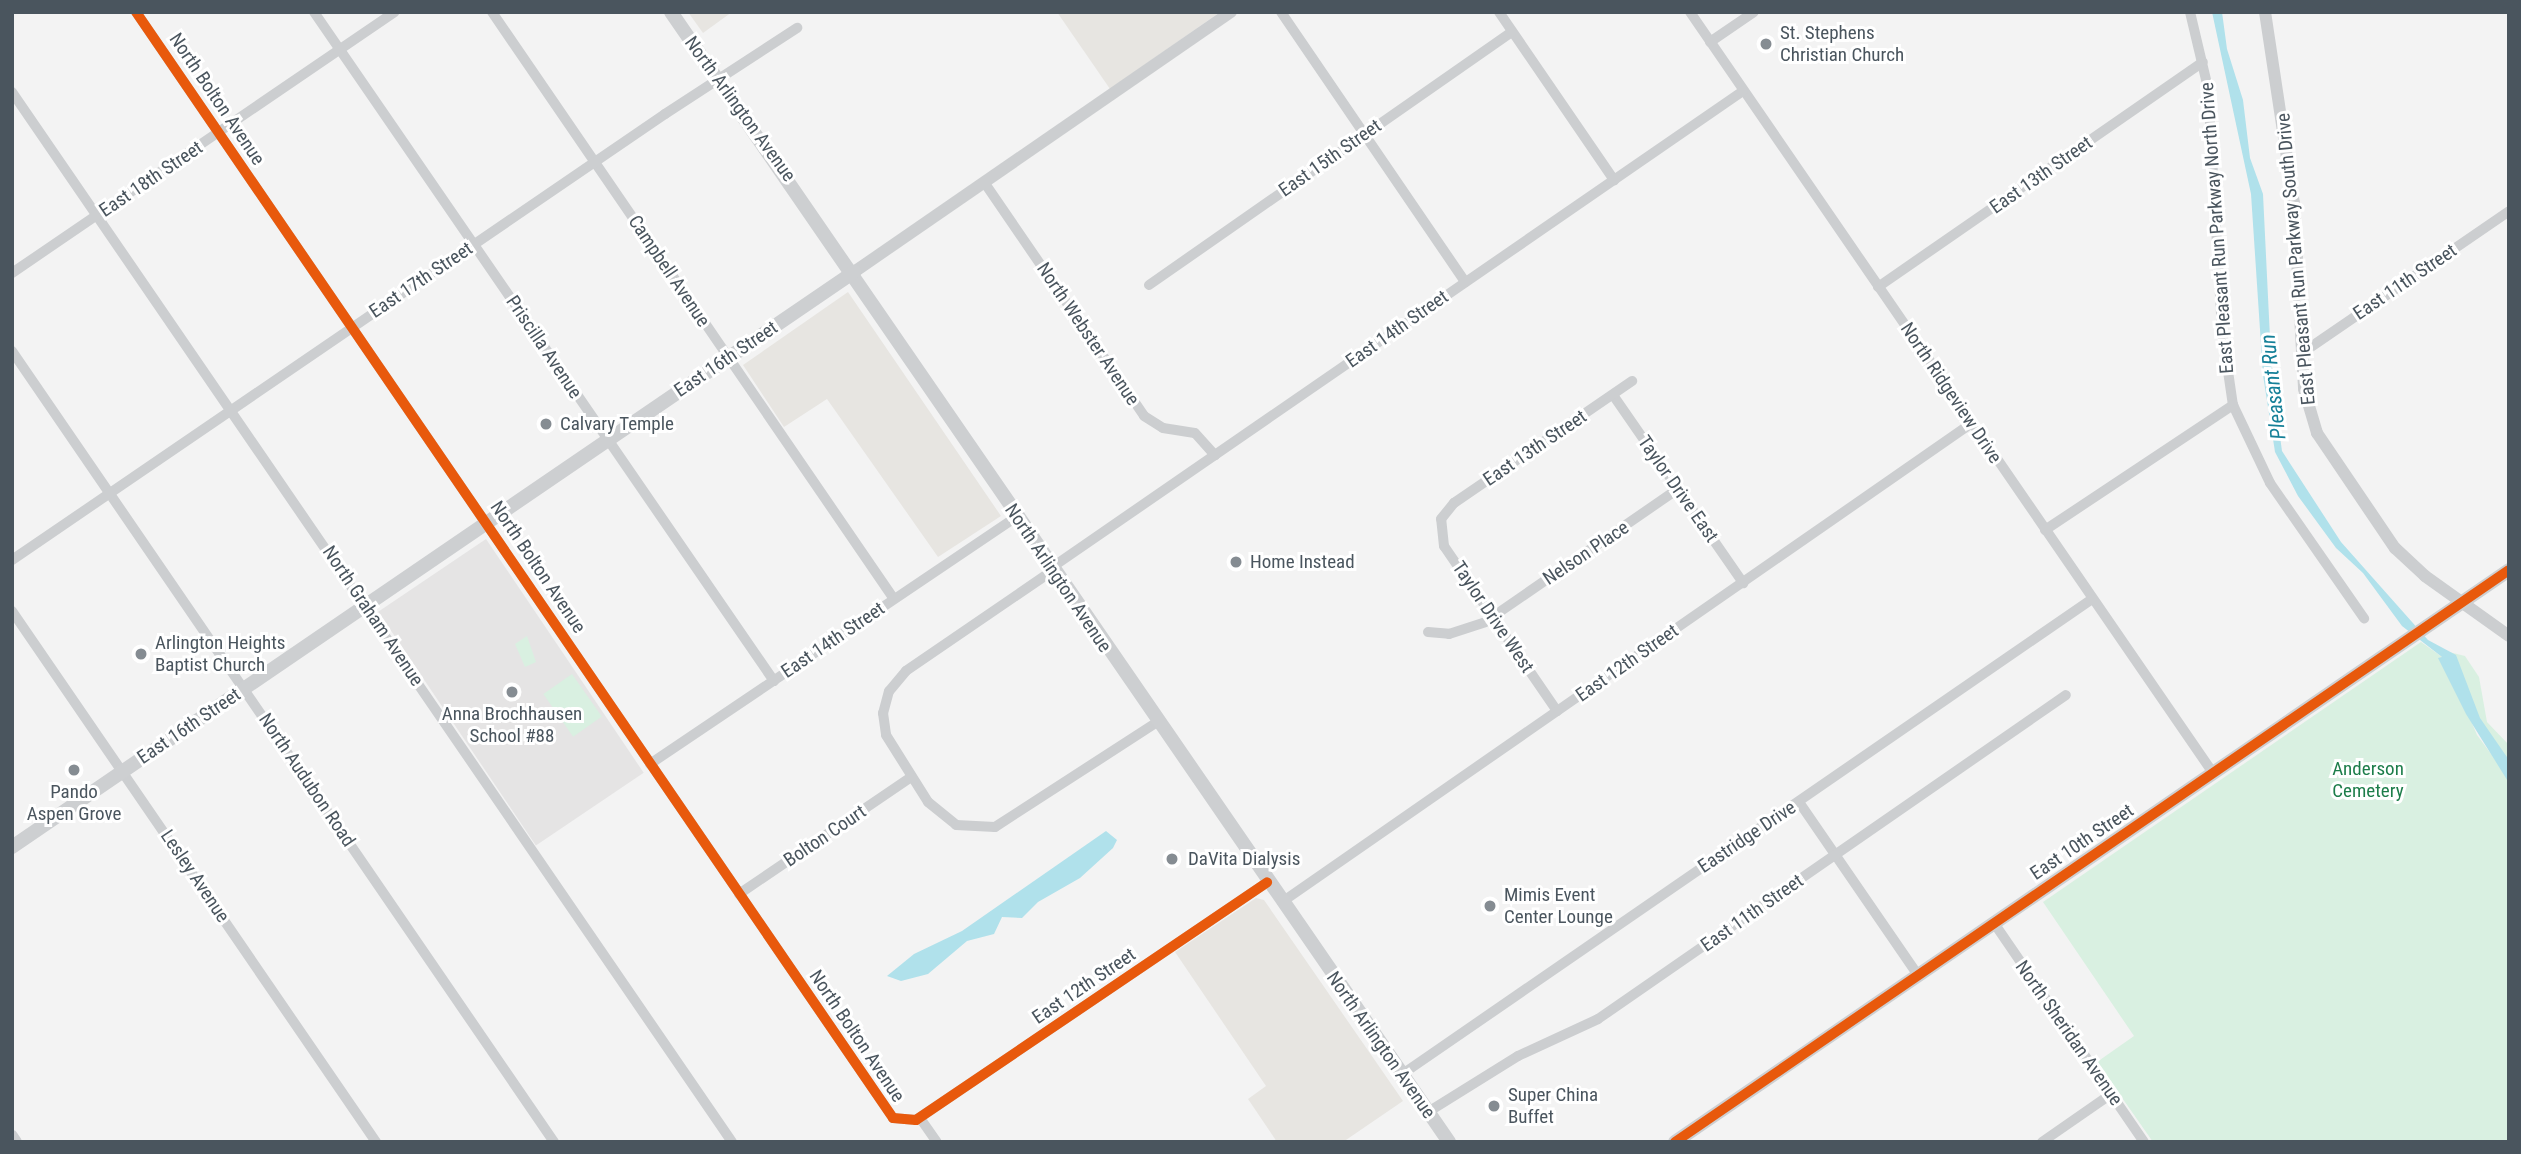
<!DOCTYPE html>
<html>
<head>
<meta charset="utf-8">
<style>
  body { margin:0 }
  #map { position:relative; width:2521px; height:1154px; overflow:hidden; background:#f3f3f3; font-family:"Roboto Condensed",sans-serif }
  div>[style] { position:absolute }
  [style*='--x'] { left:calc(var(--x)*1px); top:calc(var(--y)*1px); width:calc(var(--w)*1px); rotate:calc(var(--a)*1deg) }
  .commercial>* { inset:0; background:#e7e5e1 }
  .education>* { inset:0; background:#e5e4e4; transform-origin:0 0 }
  .green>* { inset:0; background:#d9f0e1; transform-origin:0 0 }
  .water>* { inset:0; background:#b0e1eb }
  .minor>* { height:10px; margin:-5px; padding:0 5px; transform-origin:5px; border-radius:5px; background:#ccced0 }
  .tertiary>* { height:12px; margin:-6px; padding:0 6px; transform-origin:6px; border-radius:6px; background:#ccced0 }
  .secondary>* { height:14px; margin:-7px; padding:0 7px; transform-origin:7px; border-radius:7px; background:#cdcfd1 }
  .cycleway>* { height:10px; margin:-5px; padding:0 5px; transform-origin:5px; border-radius:5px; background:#e8590c }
  .dots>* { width:19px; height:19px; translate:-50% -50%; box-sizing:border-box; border:4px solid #fff; border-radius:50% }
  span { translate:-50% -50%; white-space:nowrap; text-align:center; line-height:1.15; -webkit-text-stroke:6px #fff; paint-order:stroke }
  .poi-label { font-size:19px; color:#4a555e }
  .left { translate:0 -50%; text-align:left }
  .street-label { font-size:19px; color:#4a555e }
  .park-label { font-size:19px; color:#1d7d4a }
  .water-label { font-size:21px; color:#158098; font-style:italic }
  .frame { position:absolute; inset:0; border:14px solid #4a555e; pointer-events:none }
</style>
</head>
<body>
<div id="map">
  <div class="commercial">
    <i style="clip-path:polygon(688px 12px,732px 12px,703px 33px)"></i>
    <i style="clip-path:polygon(1057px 12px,1220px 12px,1110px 89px)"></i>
    <i style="clip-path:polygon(848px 292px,1001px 516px,938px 557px,827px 399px,784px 427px,743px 365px)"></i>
    <i style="clip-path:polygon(1256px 898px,1264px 900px,1403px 1101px,1343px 1142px,1277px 1142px,1248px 1099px,1266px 1086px,1175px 952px)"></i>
  </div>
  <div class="education">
    <i style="left:486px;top:539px;width:282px;height:130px;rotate:56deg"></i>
  </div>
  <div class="green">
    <i style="clip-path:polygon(527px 636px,536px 662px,525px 667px,515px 644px)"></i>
    <i style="clip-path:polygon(2421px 642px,2445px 659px,2477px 735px,2497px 762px,2449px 652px,2465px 656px,2479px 677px,2487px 722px,2509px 745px,2509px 1142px,2153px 1142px,2097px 1062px,2134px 1036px,2043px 902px)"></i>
    <i style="left:572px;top:674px;width:52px;height:35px;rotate:55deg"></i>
  </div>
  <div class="water">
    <i style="clip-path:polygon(2212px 12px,2222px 12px,2227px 49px,2243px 100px,2250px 158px,2263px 194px,2272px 379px,2282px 451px,2341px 542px,2428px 640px,2456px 655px,2480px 718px,2509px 760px,2509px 783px,2466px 714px,2438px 658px,2442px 657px,2402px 626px,2363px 573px,2336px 548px,2298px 496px,2275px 452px,2263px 375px,2251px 194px)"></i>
    <i style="clip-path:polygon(1106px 831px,1117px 840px,1113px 848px,1080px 878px,1038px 902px,1022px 918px,1002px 917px,994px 934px,967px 941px,928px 974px,901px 981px,887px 976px,914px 954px,962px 931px)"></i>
  </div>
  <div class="minor">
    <i style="--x:136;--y:12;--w:1340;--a:55.61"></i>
    <i style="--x:893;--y:1118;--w:23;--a:5"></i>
    <i style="--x:916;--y:1120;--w:424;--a:-34.1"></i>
    <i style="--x:314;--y:12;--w:812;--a:55.49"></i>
    <i style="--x:492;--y:12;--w:711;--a:55.6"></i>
    <i style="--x:1281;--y:12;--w:327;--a:55.7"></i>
    <i style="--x:1499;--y:12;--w:204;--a:55.6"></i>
    <i style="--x:1690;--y:12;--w:923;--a:55.5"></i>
    <i style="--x:2190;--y:12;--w:78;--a:76.7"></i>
    <i style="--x:2208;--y:88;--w:242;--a:86.7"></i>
    <i style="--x:2222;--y:330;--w:76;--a:81.7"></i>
    <i style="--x:2233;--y:405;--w:86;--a:64.6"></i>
    <i style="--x:2270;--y:483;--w:165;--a:55.2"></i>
    <i style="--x:1710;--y:42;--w:53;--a:-34.3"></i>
    <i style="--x:12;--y:92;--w:1273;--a:55.56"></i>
    <i style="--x:984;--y:182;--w:283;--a:55.6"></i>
    <i style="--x:1144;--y:416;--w:22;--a:32"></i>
    <i style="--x:1163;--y:428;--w:32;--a:9"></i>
    <i style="--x:1195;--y:433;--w:30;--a:48"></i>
    <i style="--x:12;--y:273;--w:463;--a:-34.3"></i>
    <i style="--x:1149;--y:285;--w:442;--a:-34.9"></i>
    <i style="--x:1878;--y:287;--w:395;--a:-34.7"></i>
    <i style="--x:12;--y:351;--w:959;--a:55.58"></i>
    <i style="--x:2302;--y:353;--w:251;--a:-34.4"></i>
    <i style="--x:1613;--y:395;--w:229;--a:55.3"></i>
    <i style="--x:2045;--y:530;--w:226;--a:-33.6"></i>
    <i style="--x:12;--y:560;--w:791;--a:-34.33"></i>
    <i style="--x:665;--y:114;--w:158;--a:-33.1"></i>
    <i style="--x:1051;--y:568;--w:840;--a:-34.58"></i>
    <i style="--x:1052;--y:571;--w:177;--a:145.6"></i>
    <i style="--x:906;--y:671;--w:26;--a:130"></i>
    <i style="--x:889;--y:691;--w:23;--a:105"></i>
    <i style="--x:883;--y:713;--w:22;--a:82"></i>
    <i style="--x:886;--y:735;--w:79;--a:57.9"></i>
    <i style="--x:928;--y:802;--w:36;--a:39"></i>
    <i style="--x:956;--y:825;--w:39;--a:3"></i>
    <i style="--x:995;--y:827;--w:193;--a:-32.9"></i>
    <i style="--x:12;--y:611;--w:644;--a:55.57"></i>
    <i style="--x:1428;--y:632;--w:21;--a:5"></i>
    <i style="--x:1449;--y:634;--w:38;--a:-18"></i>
    <i style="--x:1485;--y:622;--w:234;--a:-34.6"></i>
    <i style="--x:1557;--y:711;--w:200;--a:-124.4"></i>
    <i style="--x:1444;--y:546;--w:27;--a:-96"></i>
    <i style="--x:1441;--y:519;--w:21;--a:-51"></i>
    <i style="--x:1454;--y:503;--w:216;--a:-34.4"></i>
    <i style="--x:650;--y:764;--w:442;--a:-34"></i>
    <i style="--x:1799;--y:802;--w:210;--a:55.5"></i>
    <i style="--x:739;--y:894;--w:208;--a:-34.2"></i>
    <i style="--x:1282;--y:902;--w:840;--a:-34.77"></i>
    <i style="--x:1994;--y:923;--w:265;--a:55.6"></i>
    <i style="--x:1401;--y:1075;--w:839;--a:-34.56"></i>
    <i style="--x:1428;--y:1112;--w:106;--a:-31.9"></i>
    <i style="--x:1518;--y:1056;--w:88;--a:-24.8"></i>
    <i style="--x:1598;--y:1019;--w:569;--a:-34.7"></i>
    <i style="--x:920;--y:1118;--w:29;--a:55"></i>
    <i style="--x:2042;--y:1142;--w:84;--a:-34.8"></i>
  </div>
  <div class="tertiary">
    <i style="--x:2265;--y:12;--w:193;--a:81.4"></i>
    <i style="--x:2294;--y:203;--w:186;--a:86.9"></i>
    <i style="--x:2304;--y:389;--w:46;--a:73.5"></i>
    <i style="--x:2317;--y:433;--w:139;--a:55.9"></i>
    <i style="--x:2395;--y:548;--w:41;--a:43"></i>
    <i style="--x:2425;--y:576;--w:103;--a:35.5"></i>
    <i style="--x:854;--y:272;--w:458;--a:-34.6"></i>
    <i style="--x:12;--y:1136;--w:7;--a:56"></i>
  </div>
  <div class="secondary">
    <i style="--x:671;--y:12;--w:1372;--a:55.45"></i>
    <i style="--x:12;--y:847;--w:1020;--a:-34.33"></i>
    <i style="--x:1675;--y:1142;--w:1011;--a:-34.44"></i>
  </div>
  <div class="cycleway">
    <i style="--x:136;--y:12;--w:1340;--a:55.61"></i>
    <i style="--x:893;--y:1118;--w:23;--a:5"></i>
    <i style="--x:916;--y:1120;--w:424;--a:-34.1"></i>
    <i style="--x:1675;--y:1142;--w:1011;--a:-34.44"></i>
  </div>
  <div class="dots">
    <i style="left:1766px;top:44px;background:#858c92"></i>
    <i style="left:546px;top:424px;background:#858c92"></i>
    <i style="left:1236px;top:562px;background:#858c92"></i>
    <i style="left:141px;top:654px;background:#858c92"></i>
    <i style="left:512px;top:692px;background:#858c92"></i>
    <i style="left:74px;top:770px;background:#858c92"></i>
    <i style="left:1172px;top:859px;background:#858c92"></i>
    <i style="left:1490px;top:906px;background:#858c92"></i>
    <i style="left:1494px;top:1106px;background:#858c92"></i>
  </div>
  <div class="poi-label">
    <span class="left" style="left:1780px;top:44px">St. Stephens<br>Christian Church</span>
    <span class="left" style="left:560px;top:424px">Calvary Temple</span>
    <span class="left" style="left:1250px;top:562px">Home Instead</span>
    <span class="left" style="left:155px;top:654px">Arlington Heights<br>Baptist Church</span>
    <span style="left:512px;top:725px">Anna Brochhausen<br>School #88</span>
    <span style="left:74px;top:803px">Pando<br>Aspen Grove</span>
    <span class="left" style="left:1188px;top:859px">DaVita Dialysis</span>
    <span class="left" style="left:1504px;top:906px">Mimis Event<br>Center Lounge</span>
    <span class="left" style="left:1508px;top:1106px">Super China<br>Buffet</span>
  </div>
  <div class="street-label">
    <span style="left:217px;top:99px;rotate:56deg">North Bolton Avenue</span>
    <span style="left:740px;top:109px;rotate:54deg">North Arlington Avenue</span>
    <span style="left:1330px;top:158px;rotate:-35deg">East 15th Street</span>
    <span style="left:2041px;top:175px;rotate:-35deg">East 13th Street</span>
    <span style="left:151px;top:179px;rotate:-34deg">East 18th Street</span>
    <span style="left:2217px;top:228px;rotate:-94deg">East Pleasant Run Parkway North Drive</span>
    <span style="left:2296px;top:259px;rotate:-95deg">East Pleasant Run Parkway South Drive</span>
    <span style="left:669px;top:271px;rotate:56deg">Campbell Avenue</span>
    <span style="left:421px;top:280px;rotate:-34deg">East 17th Street</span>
    <span style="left:2405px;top:282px;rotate:-34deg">East 11th Street</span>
    <span style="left:1397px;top:329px;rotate:-35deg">East 14th Street</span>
    <span style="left:1088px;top:334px;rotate:56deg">North Webster Avenue</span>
    <span style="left:544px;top:347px;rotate:56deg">Priscilla Avenue</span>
    <span style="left:726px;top:359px;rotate:-34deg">East 16th Street</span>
    <span style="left:1951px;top:393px;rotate:56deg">North Ridgeview Drive</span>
    <span style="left:1535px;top:448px;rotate:-34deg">East 13th Street</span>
    <span style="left:1678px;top:489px;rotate:55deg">Taylor Drive East</span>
    <span style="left:1586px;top:553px;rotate:-34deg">Nelson Place</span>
    <span style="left:538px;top:567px;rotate:56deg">North Bolton Avenue</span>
    <span style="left:1058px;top:578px;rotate:56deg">North Arlington Avenue</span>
    <span style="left:373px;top:616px;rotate:56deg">North Graham Avenue</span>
    <span style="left:1493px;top:617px;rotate:56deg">Taylor Drive West</span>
    <span style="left:833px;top:640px;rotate:-34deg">East 14th Street</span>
    <span style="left:1627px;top:663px;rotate:-35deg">East 12th Street</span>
    <span style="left:189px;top:726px;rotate:-34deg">East 16th Street</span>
    <span style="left:307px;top:780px;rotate:56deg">North Audubon Road</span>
    <span style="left:825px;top:836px;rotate:-34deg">Bolton Court</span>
    <span style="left:1747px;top:837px;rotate:-34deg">Eastridge Drive</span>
    <span style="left:2082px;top:842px;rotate:-34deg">East 10th Street</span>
    <span style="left:195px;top:876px;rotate:56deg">Lesley Avenue</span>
    <span style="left:1752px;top:913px;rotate:-35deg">East 11th Street</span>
    <span style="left:1084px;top:986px;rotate:-34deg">East 12th Street</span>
    <span style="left:2069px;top:1033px;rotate:55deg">North Sheridan Avenue</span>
    <span style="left:857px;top:1036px;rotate:56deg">North Bolton Avenue</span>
    <span style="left:1381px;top:1045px;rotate:55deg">North Arlington Avenue</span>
  </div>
  <div class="park-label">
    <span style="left:2368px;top:780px">Anderson<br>Cemetery</span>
  </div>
  <div class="water-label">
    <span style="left:2273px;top:387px;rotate:-96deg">Pleasant Run</span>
  </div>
  <div class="frame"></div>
</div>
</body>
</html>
